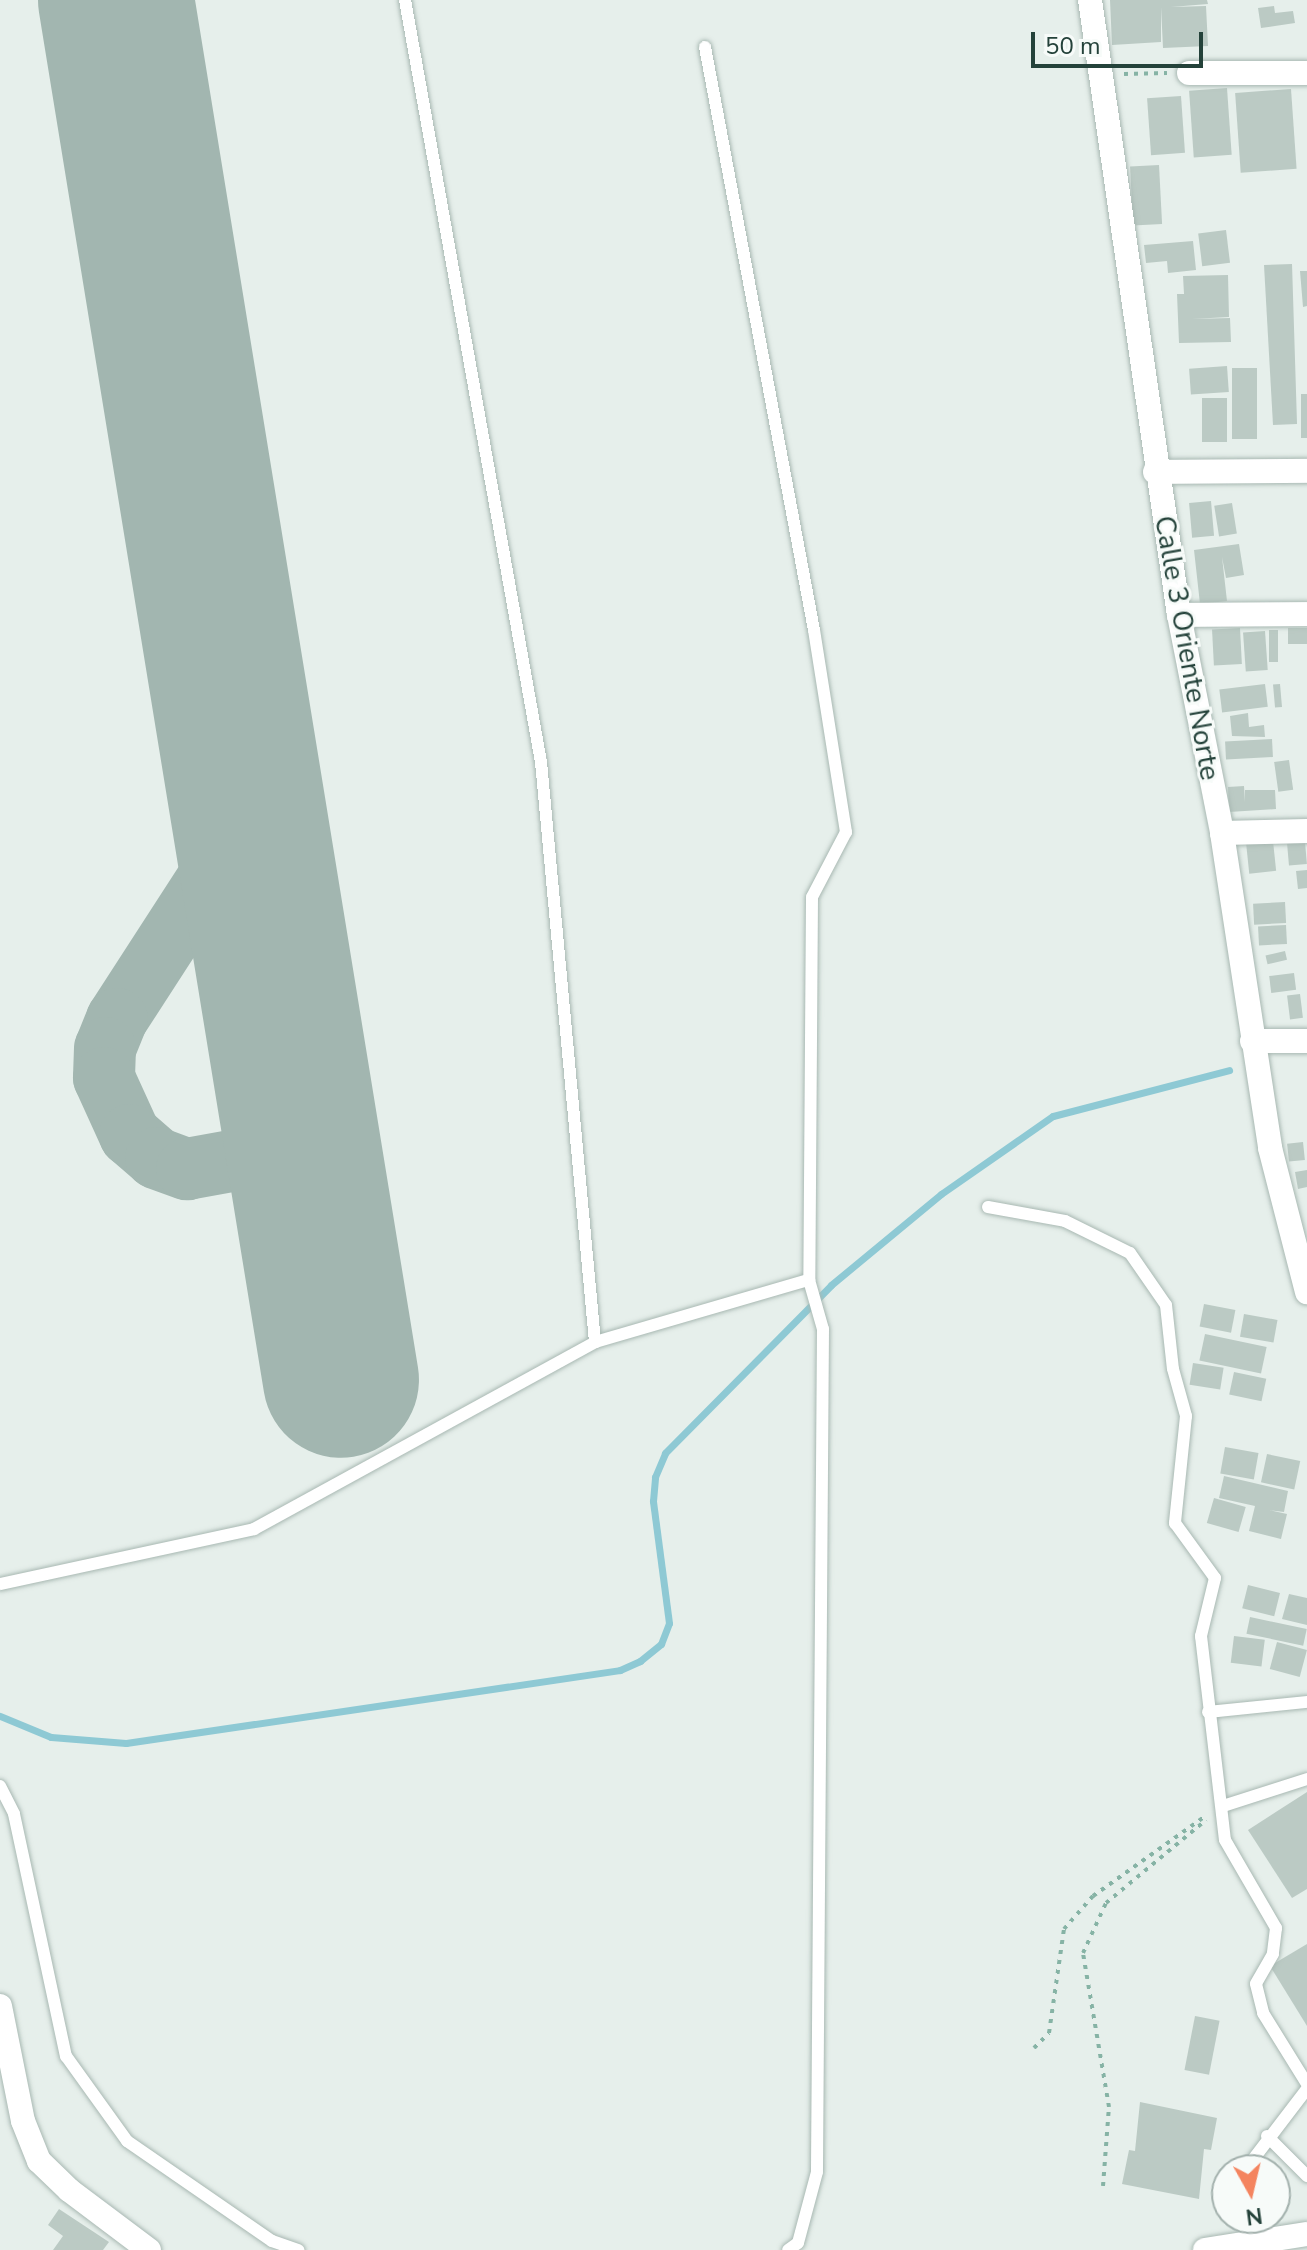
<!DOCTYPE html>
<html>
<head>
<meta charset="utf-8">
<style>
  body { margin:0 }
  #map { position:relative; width:1307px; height:2250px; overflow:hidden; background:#e6efeb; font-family:"Nunito Sans",sans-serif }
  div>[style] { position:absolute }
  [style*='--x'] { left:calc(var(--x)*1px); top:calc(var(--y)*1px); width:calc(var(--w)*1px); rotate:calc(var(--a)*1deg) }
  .stream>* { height:7px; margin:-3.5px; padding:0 3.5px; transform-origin:3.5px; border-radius:3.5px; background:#8ec9d4 }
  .taxiway>* { height:62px; margin:-31px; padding:0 31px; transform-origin:31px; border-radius:31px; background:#a2b6b0 }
  .runway>* { height:156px; margin:-78px; padding:0 78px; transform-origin:78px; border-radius:78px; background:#a2b6b0 }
  .building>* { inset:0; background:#bbcac4; transform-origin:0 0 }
  .path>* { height:4px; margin-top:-2px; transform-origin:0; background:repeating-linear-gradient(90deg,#86b3a5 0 4px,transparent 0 10px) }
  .roads { filter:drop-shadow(0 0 2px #a8b8b2) drop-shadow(0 0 2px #a8b8b2) }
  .service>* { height:12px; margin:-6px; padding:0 6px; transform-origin:6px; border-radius:6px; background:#fff }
  .minor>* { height:24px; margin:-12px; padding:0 12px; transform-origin:12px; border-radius:12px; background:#fff }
  .tertiary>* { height:24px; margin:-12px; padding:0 12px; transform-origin:12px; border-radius:12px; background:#fff }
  span { translate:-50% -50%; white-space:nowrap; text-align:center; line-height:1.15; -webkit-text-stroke:6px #f7fbf9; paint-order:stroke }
  .street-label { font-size:28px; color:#24423a }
  .north { position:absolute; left:1211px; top:2154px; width:80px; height:80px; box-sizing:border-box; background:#f7fbf9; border:2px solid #a3b1ad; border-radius:50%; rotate:172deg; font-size:22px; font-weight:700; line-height:32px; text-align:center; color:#24423a }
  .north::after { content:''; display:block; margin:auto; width:28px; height:36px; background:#f4845f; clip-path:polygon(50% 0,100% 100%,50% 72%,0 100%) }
  .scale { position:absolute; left:1031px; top:32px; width:172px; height:36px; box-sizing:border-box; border:4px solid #24423a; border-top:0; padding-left:10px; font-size:24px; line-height:28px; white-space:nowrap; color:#24423a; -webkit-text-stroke:6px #f7fbf9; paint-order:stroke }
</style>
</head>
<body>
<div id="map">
  <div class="stream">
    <i style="--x:0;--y:1716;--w:55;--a:22.4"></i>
    <i style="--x:51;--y:1737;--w:75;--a:4.6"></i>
    <i style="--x:126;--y:1743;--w:499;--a:-8.4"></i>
    <i style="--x:620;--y:1670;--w:22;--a:-24"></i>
    <i style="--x:640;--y:1661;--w:27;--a:-39"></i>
    <i style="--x:661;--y:1644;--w:22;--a:-69"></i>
    <i style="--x:669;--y:1623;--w:123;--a:-97.5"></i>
    <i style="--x:653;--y:1501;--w:24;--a:-85"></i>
    <i style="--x:655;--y:1477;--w:26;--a:-67"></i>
    <i style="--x:665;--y:1453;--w:236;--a:-45.3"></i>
    <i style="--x:831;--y:1285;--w:143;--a:-39.6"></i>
    <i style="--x:941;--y:1194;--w:136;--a:-34.9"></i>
    <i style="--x:1053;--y:1116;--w:182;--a:-14.6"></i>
  </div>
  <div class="taxiway">
    <i style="--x:249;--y:815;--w:243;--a:122.9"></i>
    <i style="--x:117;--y:1019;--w:31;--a:112"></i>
    <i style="--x:105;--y:1048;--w:30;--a:92"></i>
    <i style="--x:104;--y:1078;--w:63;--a:65.5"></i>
    <i style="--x:130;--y:1135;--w:35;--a:41"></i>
    <i style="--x:156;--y:1158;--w:33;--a:20"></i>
    <i style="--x:187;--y:1169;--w:118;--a:-10.3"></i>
  </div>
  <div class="runway">
    <i style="--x:116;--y:0;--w:1398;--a:80.74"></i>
  </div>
  <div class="building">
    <i style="clip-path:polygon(1110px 0,1207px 0,1208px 4px,1171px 7px,1206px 6px,1208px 46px,1163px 48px,1161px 7px,1161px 42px,1112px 45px)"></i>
    <i style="clip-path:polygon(1274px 6px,1275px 13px,1293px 11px,1295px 23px,1261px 28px,1258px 8px)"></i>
    <i style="left:1227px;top:88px;width:67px;height:38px;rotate:86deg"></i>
    <i style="left:1291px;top:89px;width:80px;height:56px;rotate:86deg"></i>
    <i style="left:1181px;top:96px;width:57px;height:34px;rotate:86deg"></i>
    <i style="left:1159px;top:165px;width:59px;height:29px;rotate:87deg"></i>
    <i style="left:1226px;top:230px;width:33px;height:28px;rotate:83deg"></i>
    <i style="clip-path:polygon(1193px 241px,1196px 270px,1168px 273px,1167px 261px,1146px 263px,1144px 245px)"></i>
    <i style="clip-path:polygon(1292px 264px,1297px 424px,1273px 425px,1264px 265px)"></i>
    <i style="clip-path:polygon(1300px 271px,1307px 271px,1307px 306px,1303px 307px)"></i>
    <i style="clip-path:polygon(1228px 275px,1229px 317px,1192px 319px,1230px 318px,1231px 342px,1179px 343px,1177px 294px,1184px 294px,1183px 276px)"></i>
    <i style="left:1227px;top:366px;width:26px;height:38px;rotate:86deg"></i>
    <i style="left:1232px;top:368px;width:25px;height:71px"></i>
    <i style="left:1301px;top:394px;width:6px;height:44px"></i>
    <i style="left:1202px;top:398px;width:25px;height:44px"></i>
    <i style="left:1211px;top:501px;width:35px;height:22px;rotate:85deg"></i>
    <i style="left:1232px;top:503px;width:31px;height:18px;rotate:81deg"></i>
    <i style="clip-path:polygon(1239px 544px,1244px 575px,1226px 578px,1222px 557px,1227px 601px,1200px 604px,1194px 550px)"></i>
    <i style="left:1240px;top:628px;width:36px;height:28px;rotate:87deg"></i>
    <i style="left:1307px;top:628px;width:16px;height:19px;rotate:90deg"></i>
    <i style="left:1269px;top:630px;width:9px;height:32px"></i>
    <i style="left:1265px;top:631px;width:39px;height:22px;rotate:86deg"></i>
    <i style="left:1265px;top:684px;width:23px;height:46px;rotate:83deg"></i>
    <i style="left:1280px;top:684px;width:23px;height:7px;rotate:85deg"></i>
    <i style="clip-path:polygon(1248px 713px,1249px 727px,1264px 725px,1265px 737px,1232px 736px,1230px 716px)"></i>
    <i style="left:1272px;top:739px;width:18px;height:47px;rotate:87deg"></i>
    <i style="left:1289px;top:760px;width:30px;height:15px;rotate:82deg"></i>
    <i style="clip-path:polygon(1244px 786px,1245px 802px,1245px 790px,1275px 790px,1276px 809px,1229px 812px,1228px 787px)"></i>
    <i style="left:1273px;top:841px;width:30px;height:27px;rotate:84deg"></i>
    <i style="left:1305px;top:842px;width:22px;height:18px;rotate:85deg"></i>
    <i style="clip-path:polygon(1307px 870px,1307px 888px,1298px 889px,1296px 871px)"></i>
    <i style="left:1285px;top:902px;width:21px;height:32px;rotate:87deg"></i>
    <i style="left:1286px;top:925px;width:19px;height:28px;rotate:87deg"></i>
    <i style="left:1285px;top:951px;width:9px;height:20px;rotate:77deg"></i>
    <i style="left:1294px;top:973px;width:17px;height:25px;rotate:83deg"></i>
    <i style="left:1300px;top:994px;width:24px;height:13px;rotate:83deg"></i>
    <i style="left:1303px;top:1142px;width:18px;height:16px;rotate:84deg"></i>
    <i style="clip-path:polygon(1307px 1170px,1307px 1187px,1298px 1189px,1295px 1172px)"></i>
    <i style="left:1204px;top:1304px;width:32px;height:23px;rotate:11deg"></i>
    <i style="left:1244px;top:1314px;width:34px;height:23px;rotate:10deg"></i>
    <i style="left:1205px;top:1334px;width:63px;height:27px;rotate:12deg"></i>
    <i style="left:1193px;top:1363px;width:31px;height:22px;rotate:9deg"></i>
    <i style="left:1234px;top:1372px;width:33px;height:23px;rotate:12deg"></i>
    <i style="left:1225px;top:1447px;width:34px;height:27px;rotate:10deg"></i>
    <i style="left:1267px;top:1454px;width:34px;height:29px;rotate:12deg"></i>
    <i style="clip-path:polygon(1224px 1476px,1288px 1491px,1284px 1512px,1269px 1510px,1287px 1514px,1281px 1539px,1249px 1531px,1255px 1506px,1219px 1498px)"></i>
    <i style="left:1214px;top:1498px;width:33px;height:26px;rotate:16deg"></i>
    <i style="left:1248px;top:1585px;width:33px;height:24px;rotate:14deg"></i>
    <i style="clip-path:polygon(1289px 1594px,1307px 1598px,1307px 1625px,1282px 1619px)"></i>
    <i style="left:1250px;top:1617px;width:58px;height:17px;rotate:12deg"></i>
    <i style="left:1234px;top:1636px;width:31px;height:27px;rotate:7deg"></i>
    <i style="left:1277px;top:1642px;width:31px;height:28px;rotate:15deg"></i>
    <i style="clip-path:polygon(1307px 1792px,1307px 1889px,1292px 1898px,1248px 1830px)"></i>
    <i style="clip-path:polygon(1307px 1944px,1307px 2026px,1270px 1966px)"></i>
    <i style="left:1195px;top:2016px;width:25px;height:55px;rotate:11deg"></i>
    <i style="clip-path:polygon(1140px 2102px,1217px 2118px,1211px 2150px,1204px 2149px,1199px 2199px,1122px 2184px,1129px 2150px,1135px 2151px)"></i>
    <i style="clip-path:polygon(59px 2209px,109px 2242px,103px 2250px,53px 2250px,63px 2236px,48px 2225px)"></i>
  </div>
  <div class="path">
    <i style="--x:1124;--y:74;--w:43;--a:-1.3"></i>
    <i style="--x:1034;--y:2048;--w:21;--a:-45"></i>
    <i style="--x:1049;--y:2033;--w:105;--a:-81.8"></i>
    <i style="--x:1064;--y:1929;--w:44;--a:-48.7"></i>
    <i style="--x:1093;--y:1896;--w:136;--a:-35.4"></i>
    <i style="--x:1103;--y:2186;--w:79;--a:-85.7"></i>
    <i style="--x:1109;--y:2107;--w:156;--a:-99.6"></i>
    <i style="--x:1083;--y:1953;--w:55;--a:-65.3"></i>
    <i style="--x:1106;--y:1903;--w:130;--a:-39.7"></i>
  </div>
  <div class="roads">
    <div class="service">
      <i style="--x:405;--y:0;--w:774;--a:79.88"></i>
      <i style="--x:541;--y:762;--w:583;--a:84.68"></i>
      <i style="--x:705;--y:47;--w:593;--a:79.41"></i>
      <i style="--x:814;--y:630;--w:205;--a:81"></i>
      <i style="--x:846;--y:832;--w:73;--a:117.6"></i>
      <i style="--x:812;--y:897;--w:383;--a:90.4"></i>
      <i style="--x:809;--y:1280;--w:51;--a:74.1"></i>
      <i style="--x:823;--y:1329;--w:843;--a:90.41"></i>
      <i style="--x:817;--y:2172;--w:73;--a:105"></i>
      <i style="--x:798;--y:2243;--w:12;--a:145"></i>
      <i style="--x:988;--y:1207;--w:78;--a:10.3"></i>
      <i style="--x:1065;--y:1221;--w:72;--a:26.2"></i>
      <i style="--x:1130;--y:1253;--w:63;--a:55.3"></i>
      <i style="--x:1166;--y:1305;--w:64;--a:83.8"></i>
      <i style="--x:1173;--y:1369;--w:49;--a:74.5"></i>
      <i style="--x:1186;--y:1416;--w:108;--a:95.9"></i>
      <i style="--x:1175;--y:1523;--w:68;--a:54"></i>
      <i style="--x:1215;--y:1578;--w:60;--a:103.6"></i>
      <i style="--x:1201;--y:1636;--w:205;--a:83.3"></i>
      <i style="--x:1225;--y:1840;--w:102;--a:59.9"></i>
      <i style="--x:1276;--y:1928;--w:26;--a:97"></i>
      <i style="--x:1273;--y:1954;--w:34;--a:120"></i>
      <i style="--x:1256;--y:1984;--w:30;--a:76"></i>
      <i style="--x:1263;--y:2013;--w:84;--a:58.2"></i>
      <i style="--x:0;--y:1584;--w:260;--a:-12.2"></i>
      <i style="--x:254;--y:1529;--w:389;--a:-28.7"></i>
      <i style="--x:595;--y:1342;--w:223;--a:-16.2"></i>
      <i style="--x:1208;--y:1712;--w:100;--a:-5.8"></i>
      <i style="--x:0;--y:1786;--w:31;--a:63"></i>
      <i style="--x:14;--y:1814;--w:248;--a:77.9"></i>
      <i style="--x:66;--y:2056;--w:105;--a:54.3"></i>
      <i style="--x:127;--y:2141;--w:176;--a:34.6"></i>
      <i style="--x:272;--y:2241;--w:28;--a:19"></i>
      <i style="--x:1223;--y:1806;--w:88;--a:-17.8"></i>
      <i style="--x:1267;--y:2136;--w:57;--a:45"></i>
      <i style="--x:1245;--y:2170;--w:102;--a:-52.6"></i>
    </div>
    <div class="minor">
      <i style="--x:1090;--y:0;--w:621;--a:81.77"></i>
      <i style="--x:1179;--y:615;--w:222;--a:78.8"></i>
      <i style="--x:1222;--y:833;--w:319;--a:81.3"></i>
      <i style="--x:1270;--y:1148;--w:149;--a:75.6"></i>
      <i style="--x:1189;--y:73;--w:118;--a:0"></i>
      <i style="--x:1155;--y:472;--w:152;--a:-0.4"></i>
      <i style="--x:1179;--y:615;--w:128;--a:-0.4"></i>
      <i style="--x:1222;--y:833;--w:85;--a:-1.3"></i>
      <i style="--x:1252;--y:1041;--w:55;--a:0"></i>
      <i style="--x:0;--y:2006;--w:117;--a:78.7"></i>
      <i style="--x:23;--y:2121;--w:43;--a:68.2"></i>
      <i style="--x:39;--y:2161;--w:42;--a:44"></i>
      <i style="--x:69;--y:2190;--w:100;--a:36.9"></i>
    </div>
    <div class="tertiary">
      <i style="--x:1205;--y:2250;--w:103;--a:-8.9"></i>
    </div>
  </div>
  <div class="street-label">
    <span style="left:1187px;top:648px;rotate:80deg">Calle 3 Oriente Norte</span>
  </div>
  <div class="north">N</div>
  <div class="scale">50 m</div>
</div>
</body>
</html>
